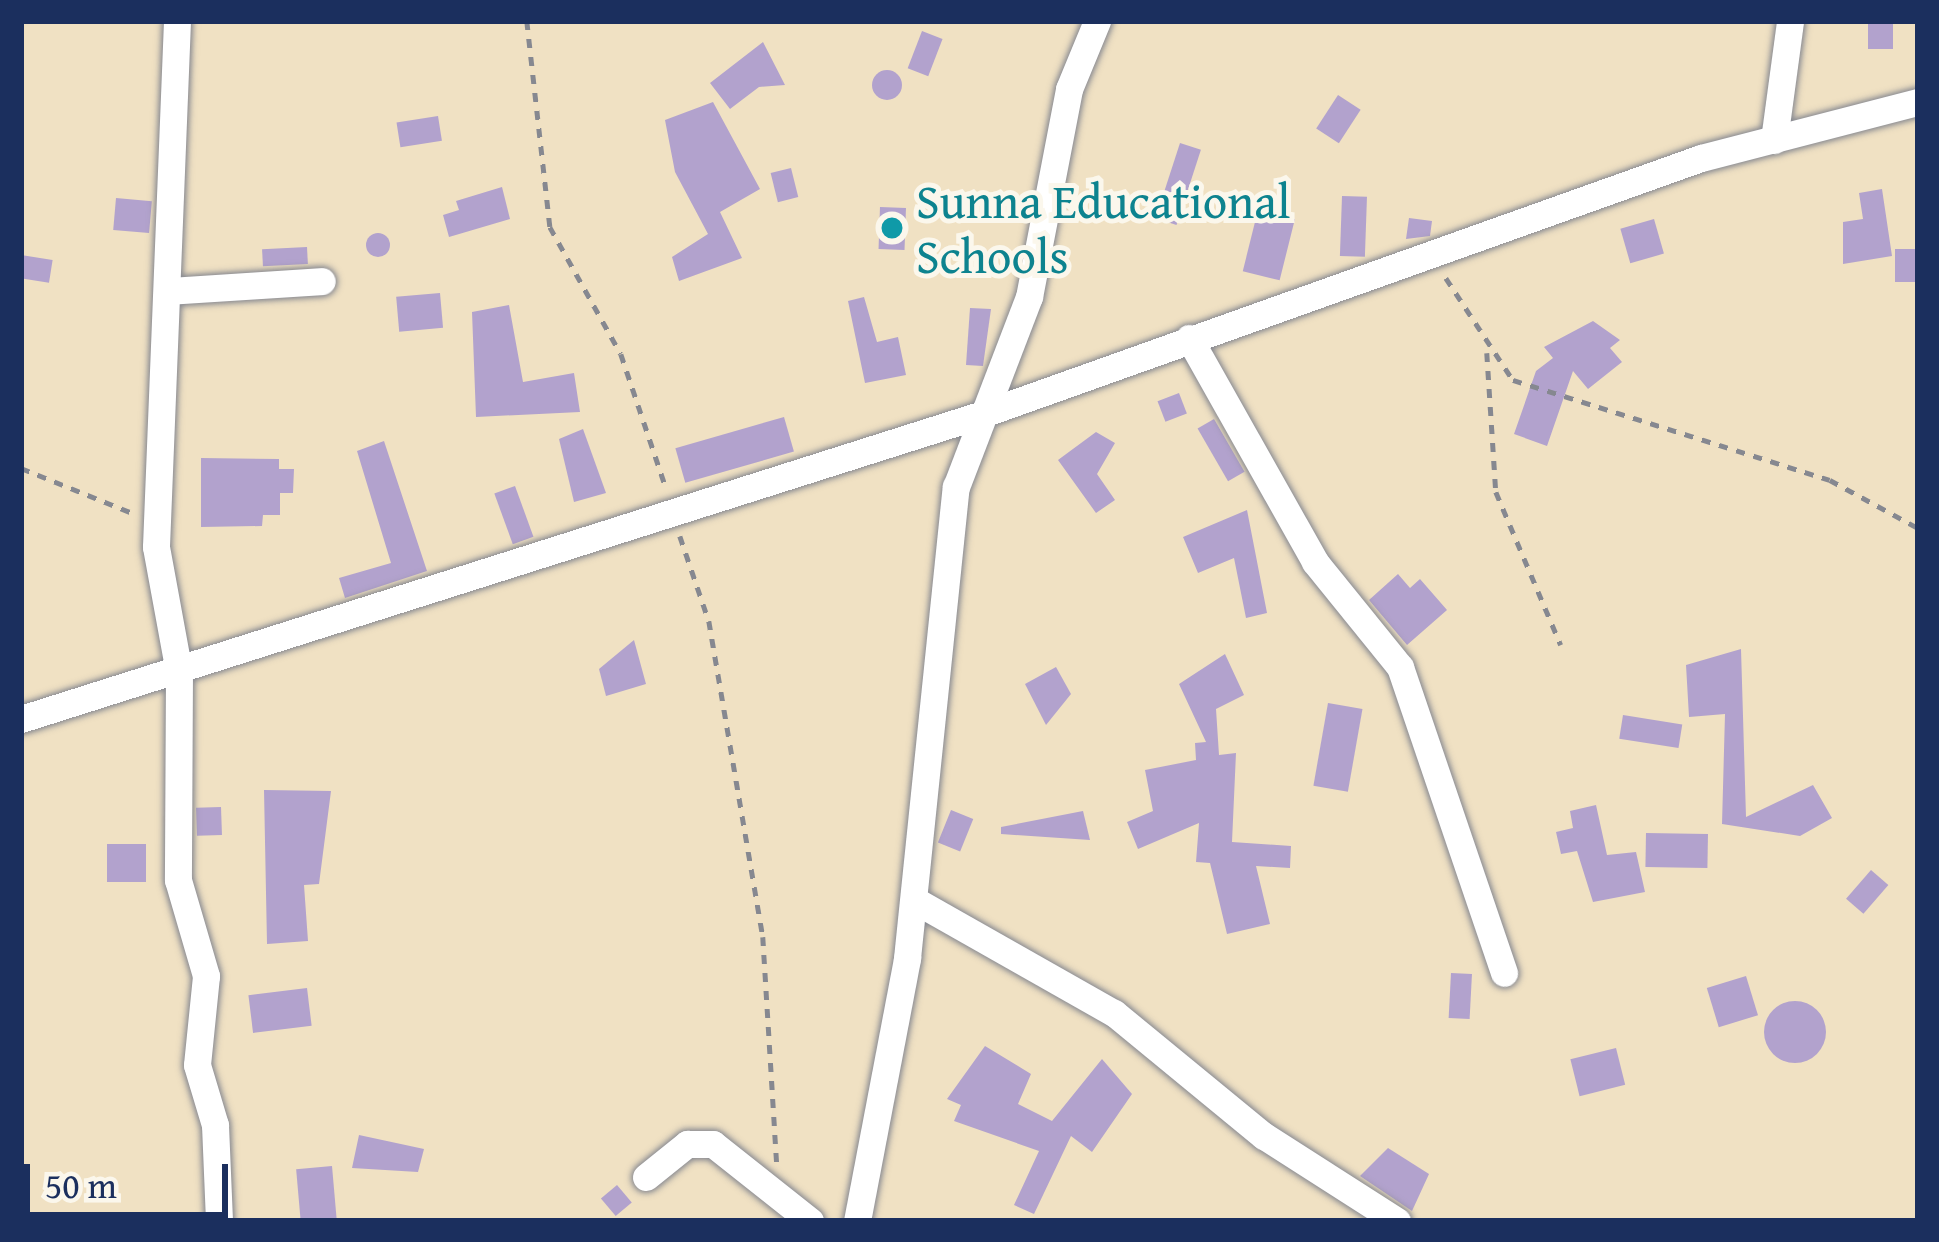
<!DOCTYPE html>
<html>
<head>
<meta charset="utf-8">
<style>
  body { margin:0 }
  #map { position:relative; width:1939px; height:1242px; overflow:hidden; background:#f0e1c3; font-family:"Gentium Book Plus",serif }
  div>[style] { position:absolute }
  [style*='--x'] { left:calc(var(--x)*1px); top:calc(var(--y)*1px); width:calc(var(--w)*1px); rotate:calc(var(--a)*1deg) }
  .building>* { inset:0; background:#b2a2cd; transform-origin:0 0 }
  .round { border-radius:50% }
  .path>* { height:4.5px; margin-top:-2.25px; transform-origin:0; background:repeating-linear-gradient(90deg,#868890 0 9px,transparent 0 18px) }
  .roads { filter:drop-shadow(0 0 3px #868890) drop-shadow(0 0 3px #868890) }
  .minor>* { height:27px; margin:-13.5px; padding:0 13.5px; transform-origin:13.5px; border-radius:13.5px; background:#fff }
  .dots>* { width:33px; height:33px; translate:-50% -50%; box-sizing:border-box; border:6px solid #fbf7ec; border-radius:50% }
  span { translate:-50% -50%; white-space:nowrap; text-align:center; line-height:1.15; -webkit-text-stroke:10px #fbf7ec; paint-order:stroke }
  .culture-label { font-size:48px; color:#0d838f }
  .left { translate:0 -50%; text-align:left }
  .frame { position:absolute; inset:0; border:24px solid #1b2f5e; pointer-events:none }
  .scale { position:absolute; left:24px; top:1164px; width:204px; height:54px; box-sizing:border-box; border:6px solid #1b2f5e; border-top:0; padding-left:15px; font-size:36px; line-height:42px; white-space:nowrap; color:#1b2f5e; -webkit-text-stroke:9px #fbf7ec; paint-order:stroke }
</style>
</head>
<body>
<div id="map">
  <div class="building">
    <i style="left:1868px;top:21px;width:25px;height:28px"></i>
    <i style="left:922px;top:31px;width:22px;height:40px;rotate:21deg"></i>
    <i style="clip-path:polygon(763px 42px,785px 85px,759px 87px,730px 109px,710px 83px)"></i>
    <i class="round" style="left:872px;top:70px;width:30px;height:30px"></i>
    <i style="left:1338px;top:95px;width:27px;height:40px;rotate:33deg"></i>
    <i style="clip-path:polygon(713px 102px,760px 189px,720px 212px,742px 258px,679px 281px,672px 257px,708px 234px,675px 172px,665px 120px)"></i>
    <i style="left:438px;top:116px;width:25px;height:42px;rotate:81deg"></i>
    <i style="left:1180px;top:143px;width:22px;height:79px;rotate:18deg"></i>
    <i style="left:791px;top:168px;width:30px;height:21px;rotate:76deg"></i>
    <i style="clip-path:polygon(502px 187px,510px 219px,449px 237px,443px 215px,459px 210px,456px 201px)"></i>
    <i style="clip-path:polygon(1882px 189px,1892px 256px,1843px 264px,1843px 222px,1863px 219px,1859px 193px)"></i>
    <i style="left:1342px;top:196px;width:25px;height:60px;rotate:2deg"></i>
    <i style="left:116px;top:198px;width:36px;height:32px;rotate:5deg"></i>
    <i style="left:880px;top:207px;width:26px;height:42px;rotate:2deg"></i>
    <i style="left:1258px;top:210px;width:38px;height:63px;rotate:14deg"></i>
    <i style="clip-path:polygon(1409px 218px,1432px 221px,1430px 236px,1406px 239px)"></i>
    <i style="left:1654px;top:219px;width:36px;height:35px;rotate:74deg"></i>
    <i class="round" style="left:366px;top:233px;width:24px;height:24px"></i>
    <i style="left:307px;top:247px;width:17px;height:45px;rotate:87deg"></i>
    <i style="left:1918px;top:249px;width:33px;height:23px;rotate:90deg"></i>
    <i style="left:21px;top:255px;width:32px;height:23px;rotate:9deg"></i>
    <i style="left:440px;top:293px;width:35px;height:44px;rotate:85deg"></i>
    <i style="clip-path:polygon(864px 297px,877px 342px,898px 337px,906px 375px,865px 383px,848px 301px)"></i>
    <i style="clip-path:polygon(509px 305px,523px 382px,574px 373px,580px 412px,476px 417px,472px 312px)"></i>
    <i style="clip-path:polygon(970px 308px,991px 309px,983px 366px,966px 365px)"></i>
    <i style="clip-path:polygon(1593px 321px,1620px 340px,1610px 348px,1622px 362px,1588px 389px,1573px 371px,1547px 446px,1514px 434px,1536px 371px,1553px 358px,1544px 347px)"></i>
    <i style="left:1179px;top:393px;width:22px;height:23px;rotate:69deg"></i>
    <i style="left:784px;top:417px;width:36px;height:113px;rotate:74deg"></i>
    <i style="left:1214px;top:419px;width:61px;height:19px;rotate:60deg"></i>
    <i style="clip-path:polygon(583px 429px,606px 493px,574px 502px,559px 439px)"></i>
    <i style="clip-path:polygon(1096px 432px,1115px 443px,1097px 474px,1115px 500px,1096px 513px,1058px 460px)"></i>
    <i style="clip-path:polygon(384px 441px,427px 571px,345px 598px,339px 578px,391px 563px,357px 451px)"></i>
    <i style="clip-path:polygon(201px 458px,279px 459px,279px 469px,294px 469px,293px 493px,280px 493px,280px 515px,263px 515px,262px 526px,201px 527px)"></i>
    <i style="left:515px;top:486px;width:54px;height:22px;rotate:70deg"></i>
    <i style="clip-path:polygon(1247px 510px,1267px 613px,1246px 618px,1234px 558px,1198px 573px,1183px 537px)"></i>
    <i style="clip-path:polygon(1398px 574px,1410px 588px,1420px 579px,1447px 610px,1407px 645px,1369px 600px)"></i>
    <i style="clip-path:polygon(634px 640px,646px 684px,606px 696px,599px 669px)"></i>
    <i style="clip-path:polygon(1741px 649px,1746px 817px,1813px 785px,1832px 818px,1800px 836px,1722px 824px,1725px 714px,1689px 717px,1686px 665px)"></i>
    <i style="clip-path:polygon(1225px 654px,1244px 695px,1216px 709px,1219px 755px,1236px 753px,1232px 842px,1291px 846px,1290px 868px,1256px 866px,1270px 924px,1227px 934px,1210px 863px,1196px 862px,1199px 823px,1138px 849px,1127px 822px,1153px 811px,1145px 770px,1196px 760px,1195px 743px,1206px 742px,1179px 684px)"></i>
    <i style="clip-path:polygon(1056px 667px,1071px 694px,1046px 725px,1025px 684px)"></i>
    <i style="left:1328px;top:703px;width:35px;height:84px;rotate:10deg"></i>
    <i style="left:1623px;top:715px;width:60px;height:24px;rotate:9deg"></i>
    <i style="clip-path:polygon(264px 790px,331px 791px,319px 884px,304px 885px,308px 941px,267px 944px)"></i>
    <i style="clip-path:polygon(1596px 805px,1607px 855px,1636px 852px,1645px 892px,1593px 902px,1577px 851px,1561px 854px,1556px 832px,1573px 828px,1570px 811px)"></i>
    <i style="left:221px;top:807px;width:28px;height:25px;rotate:88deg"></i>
    <i style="left:951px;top:810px;width:24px;height:35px;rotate:22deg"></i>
    <i style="clip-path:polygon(1083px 811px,1090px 840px,1001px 834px,1001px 827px)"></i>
    <i style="left:1646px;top:833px;width:62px;height:34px;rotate:1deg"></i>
    <i style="left:107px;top:844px;width:39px;height:38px"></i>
    <i style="left:1871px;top:870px;width:23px;height:38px;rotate:41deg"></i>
    <i style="left:1451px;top:973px;width:21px;height:45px;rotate:3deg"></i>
    <i style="left:1746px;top:976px;width:41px;height:41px;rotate:73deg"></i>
    <i style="left:307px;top:988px;width:38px;height:59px;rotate:83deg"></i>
    <i class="round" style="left:1764px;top:1001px;width:62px;height:62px"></i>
    <i style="clip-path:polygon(985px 1046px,1031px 1074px,1018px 1104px,1052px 1121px,1102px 1059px,1132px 1094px,1092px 1152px,1071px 1136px,1034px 1214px,1014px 1205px,1039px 1151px,954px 1121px,961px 1105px,947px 1099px)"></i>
    <i style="left:1616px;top:1048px;width:38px;height:47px;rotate:76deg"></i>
    <i style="clip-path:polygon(359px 1135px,424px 1149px,418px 1172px,352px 1168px)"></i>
    <i style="clip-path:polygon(1388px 1148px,1429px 1174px,1412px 1211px,1360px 1176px)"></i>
    <i style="left:332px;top:1166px;width:55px;height:36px;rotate:85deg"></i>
    <i style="left:617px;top:1185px;width:23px;height:21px;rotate:50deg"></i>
  </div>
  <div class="path">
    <i style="--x:527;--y:21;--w:207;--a:83.6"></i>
    <i style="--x:550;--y:227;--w:145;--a:60.8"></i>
    <i style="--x:621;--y:354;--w:138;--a:71.4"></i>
    <i style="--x:1446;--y:278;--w:122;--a:56.7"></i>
    <i style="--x:1513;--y:380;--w:332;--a:17.5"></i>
    <i style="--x:1830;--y:480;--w:100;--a:28.6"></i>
    <i style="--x:1487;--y:353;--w:139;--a:86.3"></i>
    <i style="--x:1496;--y:492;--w:166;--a:67"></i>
    <i style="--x:21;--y:468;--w:118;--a:22"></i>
    <i style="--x:680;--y:536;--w:90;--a:71.2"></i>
    <i style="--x:709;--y:621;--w:321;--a:80.3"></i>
    <i style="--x:763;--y:937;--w:226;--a:86.5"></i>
  </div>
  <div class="roads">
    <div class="minor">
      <i style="--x:177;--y:21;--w:526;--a:92.29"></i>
      <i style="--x:156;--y:547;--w:127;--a:79.6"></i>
      <i style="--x:179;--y:672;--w:208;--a:90.3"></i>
      <i style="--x:178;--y:880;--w:100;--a:73.7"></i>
      <i style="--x:206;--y:976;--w:89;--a:95.8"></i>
      <i style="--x:197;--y:1065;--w:63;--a:73.3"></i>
      <i style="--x:215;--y:1125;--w:96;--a:87.6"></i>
      <i style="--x:1774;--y:140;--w:120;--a:-82.3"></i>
      <i style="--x:168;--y:291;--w:154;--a:-3.7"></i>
      <i style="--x:1189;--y:338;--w:257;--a:60.6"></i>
      <i style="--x:1315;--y:562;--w:135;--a:51"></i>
      <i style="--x:1400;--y:667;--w:323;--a:71.2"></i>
      <i style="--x:21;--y:719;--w:1006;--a:-17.59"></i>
      <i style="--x:980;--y:415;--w:765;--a:-19.62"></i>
      <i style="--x:1701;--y:158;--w:224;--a:-14.5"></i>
      <i style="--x:914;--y:900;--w:230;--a:29.5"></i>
      <i style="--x:1114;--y:1013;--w:194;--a:39.4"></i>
      <i style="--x:1264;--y:1136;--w:158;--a:32.6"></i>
      <i style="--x:646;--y:1177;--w:53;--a:-38.8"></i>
      <i style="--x:687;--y:1144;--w:26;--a:0"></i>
      <i style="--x:713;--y:1144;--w:124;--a:38.4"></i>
      <i style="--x:857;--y:1221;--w:268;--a:-79.2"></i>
      <i style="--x:907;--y:958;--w:474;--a:-84.1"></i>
      <i style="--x:956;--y:487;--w:204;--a:-69"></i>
      <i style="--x:1029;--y:297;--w:212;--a:-79.1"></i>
      <i style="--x:1069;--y:89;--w:74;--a:-67.6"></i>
    </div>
  </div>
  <div class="dots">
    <i style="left:892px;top:228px;background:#0f9aa8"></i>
  </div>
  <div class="culture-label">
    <span class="left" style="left:916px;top:228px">Sunna Educational<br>Schools</span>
  </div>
  <div class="frame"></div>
  <div class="scale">50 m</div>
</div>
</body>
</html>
